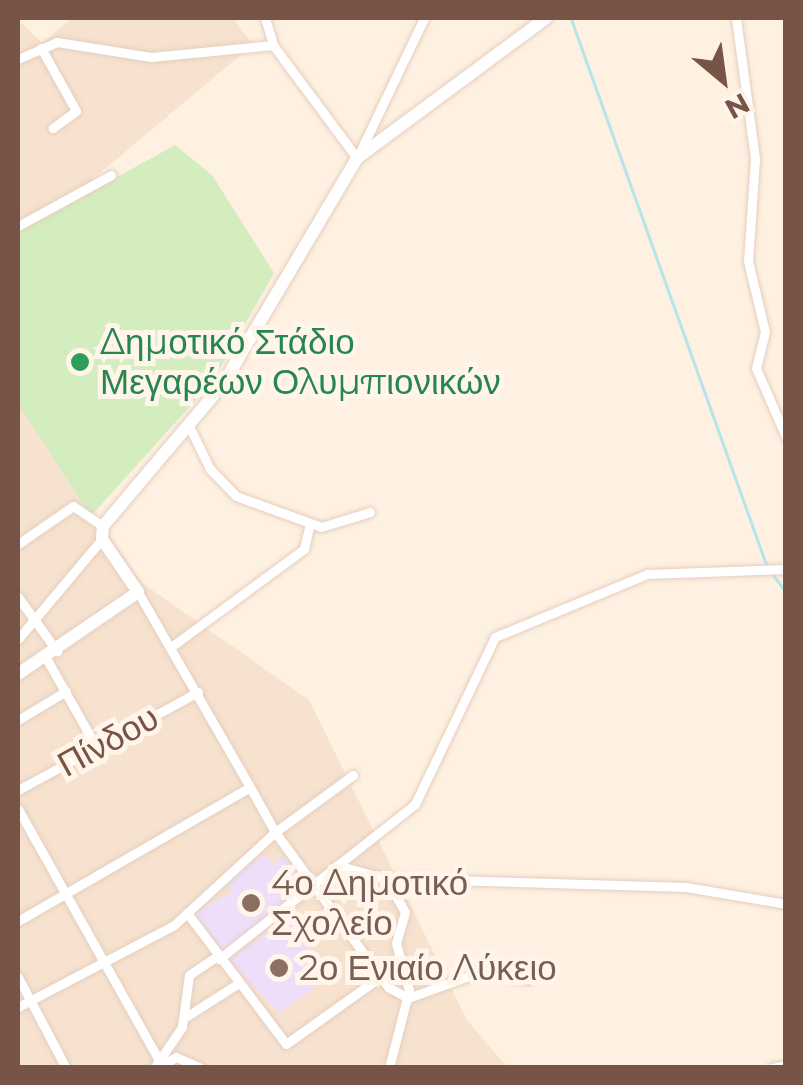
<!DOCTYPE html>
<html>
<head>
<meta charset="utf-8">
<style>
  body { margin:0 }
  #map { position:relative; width:803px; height:1085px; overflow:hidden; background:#fef1e1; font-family:Montserrat,sans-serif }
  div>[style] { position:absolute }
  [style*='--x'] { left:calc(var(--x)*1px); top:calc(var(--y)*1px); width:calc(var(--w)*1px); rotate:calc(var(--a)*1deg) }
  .residential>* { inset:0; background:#f6e2cf }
  .education>* { inset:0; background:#eedefa }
  .green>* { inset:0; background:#d4edbf }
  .stream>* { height:2.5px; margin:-1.25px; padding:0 1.25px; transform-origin:1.25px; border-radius:1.25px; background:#b4e5e9 }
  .roads { filter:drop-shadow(0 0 2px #e5cebf) drop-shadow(0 0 2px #e5cebf) }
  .street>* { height:9px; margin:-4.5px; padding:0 4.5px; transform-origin:4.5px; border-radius:4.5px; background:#fff }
  .secondary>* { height:12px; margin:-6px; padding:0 6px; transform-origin:6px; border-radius:6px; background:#fff }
  .dots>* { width:28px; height:28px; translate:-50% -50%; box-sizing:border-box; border:5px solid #fff5ea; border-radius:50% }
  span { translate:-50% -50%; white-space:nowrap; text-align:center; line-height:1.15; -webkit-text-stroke:10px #fff5ea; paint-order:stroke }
  .leisure-label { font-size:35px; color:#27864d }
  .left { translate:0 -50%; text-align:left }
  .street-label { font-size:35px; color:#785446 }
  .education-label { font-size:35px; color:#785e54 }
  .frame { position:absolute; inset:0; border:20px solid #785446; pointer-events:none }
  .north { position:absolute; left:673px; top:30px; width:100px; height:100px; -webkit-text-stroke:8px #fff5ea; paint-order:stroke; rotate:151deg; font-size:28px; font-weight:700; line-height:40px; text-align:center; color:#785446 }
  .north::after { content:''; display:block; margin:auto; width:35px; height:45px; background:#785446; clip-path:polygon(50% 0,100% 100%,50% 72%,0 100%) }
</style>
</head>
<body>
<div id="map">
  <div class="residential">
    <i style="clip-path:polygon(72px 18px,233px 18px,253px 45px,83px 187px,18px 223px,18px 20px,42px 43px)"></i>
    <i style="clip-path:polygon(18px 403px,142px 583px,309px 700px,467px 1020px,507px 1067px,18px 1067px)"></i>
  </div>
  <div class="education">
    <i style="clip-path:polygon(264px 855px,274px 864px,284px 856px,309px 888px,220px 952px,193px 914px,232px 892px,226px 880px)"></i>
    <i style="clip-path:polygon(286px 917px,329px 977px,279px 1013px,229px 960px)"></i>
  </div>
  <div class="green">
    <i style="clip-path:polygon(175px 145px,212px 175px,274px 273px,213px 381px,91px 516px,18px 404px,18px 232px)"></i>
  </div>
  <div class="stream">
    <i style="--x:571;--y:18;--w:582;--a:70.32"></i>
    <i style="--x:772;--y:573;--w:24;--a:54"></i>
  </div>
  <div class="roads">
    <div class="street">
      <i style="--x:265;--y:18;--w:28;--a:73"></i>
      <i style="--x:273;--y:45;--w:141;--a:53.4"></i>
      <i style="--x:736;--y:18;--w:142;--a:82.3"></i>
      <i style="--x:755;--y:159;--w:102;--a:93.9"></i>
      <i style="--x:748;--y:261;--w:73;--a:76.5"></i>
      <i style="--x:765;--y:332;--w:37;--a:104"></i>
      <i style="--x:756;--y:368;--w:75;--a:66.5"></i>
      <i style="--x:41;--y:48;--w:72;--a:60.9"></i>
      <i style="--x:76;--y:111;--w:29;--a:144"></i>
      <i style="--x:18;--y:59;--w:43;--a:-23.6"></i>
      <i style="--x:57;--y:42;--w:95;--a:9.1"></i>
      <i style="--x:151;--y:57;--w:123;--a:-5.6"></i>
      <i style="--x:358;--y:156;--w:153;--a:-64.4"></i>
      <i style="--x:18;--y:226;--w:106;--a:-28.7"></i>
      <i style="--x:189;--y:426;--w:48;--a:64"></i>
      <i style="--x:210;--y:469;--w:37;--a:46"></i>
      <i style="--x:236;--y:496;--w:90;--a:20"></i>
      <i style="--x:321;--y:527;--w:51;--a:-17"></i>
      <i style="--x:18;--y:544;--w:67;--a:-34.6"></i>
      <i style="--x:73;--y:506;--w:36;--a:34"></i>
      <i style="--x:18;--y:597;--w:67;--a:54.2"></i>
      <i style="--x:18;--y:639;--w:131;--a:-50"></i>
      <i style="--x:171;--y:647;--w:165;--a:-36.4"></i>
      <i style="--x:304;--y:549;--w:26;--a:-77"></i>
      <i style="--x:46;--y:658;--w:103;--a:60.5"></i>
      <i style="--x:18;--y:720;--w:56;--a:-31.1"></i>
      <i style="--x:353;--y:775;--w:97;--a:143.8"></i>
      <i style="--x:275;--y:832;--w:192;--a:53.9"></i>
      <i style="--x:388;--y:987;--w:23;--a:29"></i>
      <i style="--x:408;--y:998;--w:77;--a:-19.9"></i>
      <i style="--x:480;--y:972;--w:49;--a:8.3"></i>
      <i style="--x:18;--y:790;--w:205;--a:-28.6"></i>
      <i style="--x:18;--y:809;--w:290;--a:60.7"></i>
      <i style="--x:337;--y:865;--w:48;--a:15.8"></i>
      <i style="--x:383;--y:878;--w:303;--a:1.7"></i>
      <i style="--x:686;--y:887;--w:101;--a:9.6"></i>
      <i style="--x:386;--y:879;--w:38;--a:60"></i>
      <i style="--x:405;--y:912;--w:32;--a:106"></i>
      <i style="--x:396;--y:943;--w:49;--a:74.5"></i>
      <i style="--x:409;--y:990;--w:81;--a:104.4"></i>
      <i style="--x:187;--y:913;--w:164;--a:52.9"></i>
      <i style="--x:286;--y:1044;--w:115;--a:-35.5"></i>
      <i style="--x:18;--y:921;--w:268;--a:-30"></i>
      <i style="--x:250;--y:787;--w:225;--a:-119.9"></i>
      <i style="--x:219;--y:959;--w:250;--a:-38.3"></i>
      <i style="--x:415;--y:804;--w:185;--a:-64.4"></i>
      <i style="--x:495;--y:637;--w:165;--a:-22.5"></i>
      <i style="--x:647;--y:574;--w:139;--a:-2.1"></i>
      <i style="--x:18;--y:977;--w:103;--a:62.2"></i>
      <i style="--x:18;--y:1007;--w:176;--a:-27.7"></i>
      <i style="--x:174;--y:925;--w:137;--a:-42.6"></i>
      <i style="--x:275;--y:832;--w:51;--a:-119.1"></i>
      <i style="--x:184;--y:1018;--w:65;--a:-32.5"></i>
      <i style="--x:162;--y:1065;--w:16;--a:-30"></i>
      <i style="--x:176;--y:1057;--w:27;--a:24"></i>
      <i style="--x:154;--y:1068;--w:50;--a:-55.7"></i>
      <i style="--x:182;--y:1027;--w:52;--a:-82.3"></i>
      <i style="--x:189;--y:975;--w:34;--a:-34"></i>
      <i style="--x:772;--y:1068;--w:14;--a:-12"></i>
    </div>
    <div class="secondary">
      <i style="--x:18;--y:674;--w:145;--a:-34.3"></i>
      <i style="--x:138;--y:592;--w:64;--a:-124.2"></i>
      <i style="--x:102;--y:539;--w:13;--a:-86"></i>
      <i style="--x:103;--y:526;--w:186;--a:-49.8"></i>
      <i style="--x:223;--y:384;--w:263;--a:-59.3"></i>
      <i style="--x:357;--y:158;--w:235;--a:-36.5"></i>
    </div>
  </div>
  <div class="dots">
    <i style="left:80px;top:362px;background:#2e9e5b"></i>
    <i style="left:251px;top:903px;background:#8d6e63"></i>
    <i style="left:279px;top:968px;background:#8d6e63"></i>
  </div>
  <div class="leisure-label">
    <span class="left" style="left:100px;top:362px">Δημοτικό Στάδιο<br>Μεγαρέων Ολυμπιονικών</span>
  </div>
  <div class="street-label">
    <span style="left:108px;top:741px;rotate:-29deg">Πίνδου</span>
  </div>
  <div class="education-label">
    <span class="left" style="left:271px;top:903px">4ο Δημοτικό<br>Σχολείο</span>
    <span class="left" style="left:299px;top:968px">2ο Ενιαίο Λύκειο</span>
  </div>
  <div class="frame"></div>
  <div class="north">N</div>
</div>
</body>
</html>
